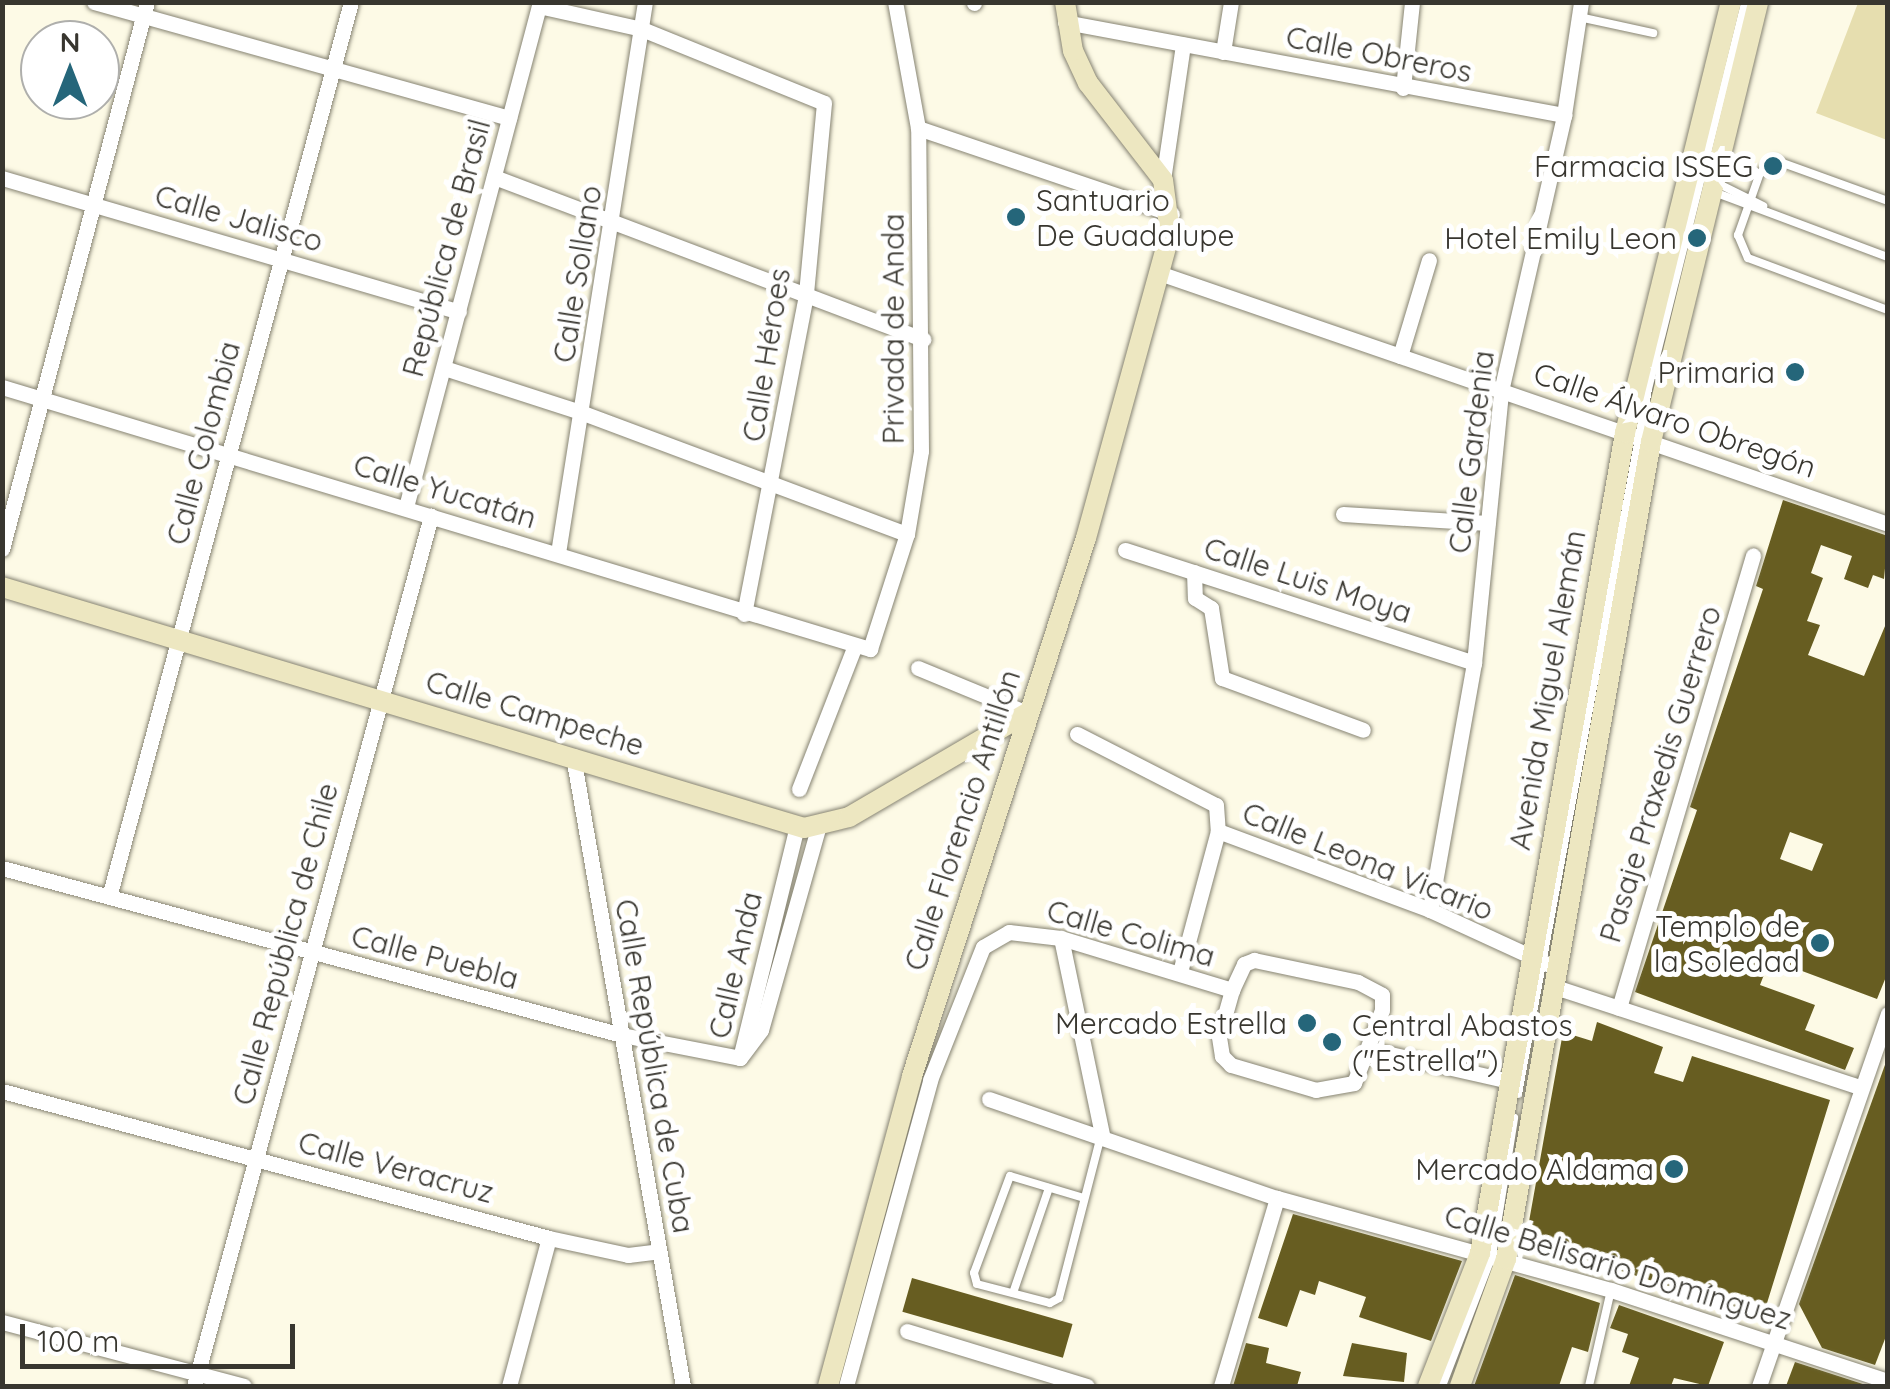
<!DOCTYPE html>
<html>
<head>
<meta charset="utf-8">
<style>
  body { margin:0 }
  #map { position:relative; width:1890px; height:1389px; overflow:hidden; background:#fdfae6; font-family:Quicksand,sans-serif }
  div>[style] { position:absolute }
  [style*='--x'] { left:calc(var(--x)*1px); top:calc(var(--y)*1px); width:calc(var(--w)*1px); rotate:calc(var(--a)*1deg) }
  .green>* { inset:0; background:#e6deaf }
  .building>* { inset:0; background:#675d21; transform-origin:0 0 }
  .roads { filter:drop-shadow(0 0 2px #868372) drop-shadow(0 0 2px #868372) }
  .lane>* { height:8px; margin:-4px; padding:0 4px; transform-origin:4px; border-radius:4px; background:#fff }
  .street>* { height:15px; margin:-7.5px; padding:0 7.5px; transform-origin:7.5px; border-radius:7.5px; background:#fff }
  .secondary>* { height:20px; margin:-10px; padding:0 10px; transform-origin:10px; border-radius:10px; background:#ede7c1 }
  .dots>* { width:28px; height:28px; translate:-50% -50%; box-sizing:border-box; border:5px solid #fff; border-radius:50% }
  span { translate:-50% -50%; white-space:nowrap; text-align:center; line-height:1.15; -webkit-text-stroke:10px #fff; paint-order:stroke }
  .street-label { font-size:30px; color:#38362f }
  .poi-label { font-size:30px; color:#38362f }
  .right { translate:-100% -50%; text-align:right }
  .left { translate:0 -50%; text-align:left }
  .frame { position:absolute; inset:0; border:5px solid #38362f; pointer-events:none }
  .north { position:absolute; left:20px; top:20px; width:100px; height:100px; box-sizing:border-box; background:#fff; border:2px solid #afafac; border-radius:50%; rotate:0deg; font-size:28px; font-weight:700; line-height:40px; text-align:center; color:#38362f }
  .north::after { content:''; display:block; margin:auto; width:35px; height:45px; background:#25667a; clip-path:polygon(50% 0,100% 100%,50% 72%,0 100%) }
  .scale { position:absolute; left:20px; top:1324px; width:275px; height:45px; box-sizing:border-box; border:5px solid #38362f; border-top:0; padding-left:12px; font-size:30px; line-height:35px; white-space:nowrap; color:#38362f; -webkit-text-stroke:8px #fff; paint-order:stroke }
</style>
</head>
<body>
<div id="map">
  <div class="green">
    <i style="clip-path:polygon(1858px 3px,1887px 3px,1887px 140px,1816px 113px)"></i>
  </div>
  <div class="building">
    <i style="clip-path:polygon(evenodd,1783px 500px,1888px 536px,1884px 579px,1873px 575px,1868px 588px,1844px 579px,1852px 556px,1821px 545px,1811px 573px,1823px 578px,1807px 621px,1820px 625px,1808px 655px,1864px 676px,1888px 619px,1888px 972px,1877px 999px,1770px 959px,1760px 985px,1815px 1005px,1805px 1030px,1854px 1048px,1845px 1070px,1635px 992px,1697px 810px,1690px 807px,1763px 589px,1756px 586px,1783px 500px,1790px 832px,1823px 844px,1812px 871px,1780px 859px,1790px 832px)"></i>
    <i style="clip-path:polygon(1597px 1022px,1663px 1047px,1654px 1073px,1683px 1082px,1692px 1056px,1830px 1100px,1763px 1316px,1536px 1244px,1540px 1230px,1528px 1227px,1563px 1032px,1592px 1041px)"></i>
    <i style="clip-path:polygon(1886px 1062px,1888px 1331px,1875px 1365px,1822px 1348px,1799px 1304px)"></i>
    <i style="clip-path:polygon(1293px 1214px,1462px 1261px,1431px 1341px,1359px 1317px,1366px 1297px,1319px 1281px,1315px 1295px,1300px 1290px,1287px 1327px,1258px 1318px)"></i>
    <i style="clip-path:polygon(1515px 1275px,1600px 1303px,1588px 1352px,1572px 1347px,1559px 1386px,1474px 1386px)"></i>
    <i style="left:912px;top:1278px;width:167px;height:35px;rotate:16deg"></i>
    <i style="clip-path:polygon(1619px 1305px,1724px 1342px,1708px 1386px,1674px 1378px,1671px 1386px,1629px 1386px,1639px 1358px,1622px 1352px,1628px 1334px,1610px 1328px)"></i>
    <i style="clip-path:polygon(1246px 1343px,1269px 1348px,1266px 1363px,1301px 1372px,1297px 1386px,1233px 1386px)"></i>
    <i style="clip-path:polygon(1352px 1343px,1407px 1353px,1404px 1382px,1343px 1376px)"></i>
    <i style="clip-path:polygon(1795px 1362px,1869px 1386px,1786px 1386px)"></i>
  </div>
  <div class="roads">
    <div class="lane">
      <i style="--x:1579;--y:17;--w:76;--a:12.2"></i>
      <i style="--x:1715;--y:182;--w:54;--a:26.6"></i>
      <i style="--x:1714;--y:192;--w:186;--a:20.5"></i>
      <i style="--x:1888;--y:201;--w:120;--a:-160.1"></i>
      <i style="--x:1775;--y:160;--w:20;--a:139"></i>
      <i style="--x:1760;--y:173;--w:66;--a:109.5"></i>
      <i style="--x:1738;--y:235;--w:25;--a:67"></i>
      <i style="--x:1748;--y:258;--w:149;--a:20.4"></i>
      <i style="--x:1518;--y:1094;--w:717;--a:-79.55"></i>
      <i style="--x:1648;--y:389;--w:399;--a:-75.9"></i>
      <i style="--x:1084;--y:1198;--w:77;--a:-163.4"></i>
      <i style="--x:1010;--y:1176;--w:103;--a:110.4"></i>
      <i style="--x:974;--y:1273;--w:11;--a:75"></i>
      <i style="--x:977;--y:1284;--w:75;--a:14.6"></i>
      <i style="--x:1050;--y:1303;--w:10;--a:-29"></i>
      <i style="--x:1059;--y:1298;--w:164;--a:-75.5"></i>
      <i style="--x:1013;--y:1293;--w:111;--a:-71.1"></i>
      <i style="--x:1442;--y:1386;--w:139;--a:-69"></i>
      <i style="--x:1492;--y:1256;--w:140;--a:-80.9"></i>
      <i style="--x:1589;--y:1386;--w:98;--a:-77.1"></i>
    </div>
    <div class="street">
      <i style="--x:94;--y:2;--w:431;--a:15.6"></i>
      <i style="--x:974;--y:2;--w:1;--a:90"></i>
      <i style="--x:539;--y:6;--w:106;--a:12.6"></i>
      <i style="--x:642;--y:29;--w:196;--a:22.1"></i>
      <i style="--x:824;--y:103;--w:193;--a:95.4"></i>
      <i style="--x:806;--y:295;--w:325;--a:101"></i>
      <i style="--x:1065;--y:22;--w:508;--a:10.56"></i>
      <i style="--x:1223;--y:52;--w:51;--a:-80.9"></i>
      <i style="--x:1403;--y:88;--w:86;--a:-84"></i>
      <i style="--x:918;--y:128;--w:268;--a:18.7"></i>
      <i style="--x:494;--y:177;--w:459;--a:20.7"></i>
      <i style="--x:2;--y:178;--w:476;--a:16.3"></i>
      <i style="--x:1163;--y:180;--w:137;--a:-81.6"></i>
      <i style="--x:1159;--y:273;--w:771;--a:19"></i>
      <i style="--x:1400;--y:356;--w:100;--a:-73.2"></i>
      <i style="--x:444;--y:368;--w:146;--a:17.9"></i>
      <i style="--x:583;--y:413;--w:346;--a:20.5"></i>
      <i style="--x:2;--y:387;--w:907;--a:16.8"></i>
      <i style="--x:870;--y:649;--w:121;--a:-72.2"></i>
      <i style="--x:907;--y:534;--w:84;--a:-80.4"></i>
      <i style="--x:921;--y:451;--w:323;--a:-90.5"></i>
      <i style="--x:918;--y:128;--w:128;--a:-100.3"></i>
      <i style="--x:406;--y:507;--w:522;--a:-75.14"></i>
      <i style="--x:1343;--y:514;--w:145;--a:3.6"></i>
      <i style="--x:2;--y:549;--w:566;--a:-75.15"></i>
      <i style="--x:1125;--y:550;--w:367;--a:17.9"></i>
      <i style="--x:558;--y:553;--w:558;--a:-81.03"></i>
      <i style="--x:1194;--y:572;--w:26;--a:88"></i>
      <i style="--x:1195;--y:598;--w:19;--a:32"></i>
      <i style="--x:1211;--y:608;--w:71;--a:81.1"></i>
      <i style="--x:1222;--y:678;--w:150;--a:20.2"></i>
      <i style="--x:918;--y:668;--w:118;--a:22.4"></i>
      <i style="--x:1077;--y:734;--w:156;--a:27.1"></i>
      <i style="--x:1216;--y:805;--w:26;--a:86"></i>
      <i style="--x:1218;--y:831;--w:146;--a:105.1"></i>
      <i style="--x:573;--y:756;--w:640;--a:80.1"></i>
      <i style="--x:799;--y:789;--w:151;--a:-68.7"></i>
      <i style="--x:1218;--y:831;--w:226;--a:20.4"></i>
      <i style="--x:1430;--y:910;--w:139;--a:24.7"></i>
      <i style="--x:2;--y:868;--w:642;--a:15.08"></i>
      <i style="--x:622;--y:1035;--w:120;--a:11"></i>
      <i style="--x:109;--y:897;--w:927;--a:-74.87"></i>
      <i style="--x:1430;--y:910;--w:251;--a:-79.9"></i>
      <i style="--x:1474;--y:663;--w:273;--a:-84.3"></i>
      <i style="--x:1501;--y:391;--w:283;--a:-77.1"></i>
      <i style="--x:1564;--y:115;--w:114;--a:-81.4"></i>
      <i style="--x:1061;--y:938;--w:200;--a:78.2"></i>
      <i style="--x:1254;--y:960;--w:106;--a:11.9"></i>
      <i style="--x:1358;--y:982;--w:27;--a:28"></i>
      <i style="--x:1382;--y:995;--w:15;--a:90"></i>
      <i style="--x:1382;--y:1010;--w:78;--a:111"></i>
      <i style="--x:1354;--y:1083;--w:39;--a:170"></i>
      <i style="--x:1316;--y:1090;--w:89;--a:-163.6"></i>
      <i style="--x:1231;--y:1065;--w:13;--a:-135"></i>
      <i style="--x:1222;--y:1056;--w:20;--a:-99"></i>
      <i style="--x:1219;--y:1036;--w:48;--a:-74.2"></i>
      <i style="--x:1232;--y:990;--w:29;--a:-65"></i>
      <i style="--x:1244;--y:964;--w:11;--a:-22"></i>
      <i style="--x:1552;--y:986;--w:323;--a:18.2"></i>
      <i style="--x:1619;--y:1008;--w:472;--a:-73.5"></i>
      <i style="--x:1368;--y:1049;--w:145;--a:12.8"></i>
      <i style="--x:740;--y:1058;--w:35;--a:-53"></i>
      <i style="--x:761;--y:1030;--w:209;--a:-74.2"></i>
      <i style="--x:740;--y:1058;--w:239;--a:-76.2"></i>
      <i style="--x:2;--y:1091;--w:566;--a:15.04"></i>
      <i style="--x:549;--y:1238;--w:81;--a:12.1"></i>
      <i style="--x:628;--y:1255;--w:31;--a:-7"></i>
      <i style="--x:989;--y:1099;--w:305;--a:19"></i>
      <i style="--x:1277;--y:1198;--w:346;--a:15.4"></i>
      <i style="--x:1611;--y:1290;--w:292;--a:18.2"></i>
      <i style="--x:2;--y:1322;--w:250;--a:14.8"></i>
      <i style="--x:907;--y:1331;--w:188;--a:17"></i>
      <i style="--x:194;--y:1386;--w:902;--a:-74.76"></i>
      <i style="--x:509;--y:1386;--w:153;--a:-74.9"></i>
      <i style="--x:846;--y:1386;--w:317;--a:-74.6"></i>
      <i style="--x:930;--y:1080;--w:143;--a:-68.3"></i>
      <i style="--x:983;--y:947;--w:30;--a:-30"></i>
      <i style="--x:1009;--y:932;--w:52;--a:6.6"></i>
      <i style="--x:1061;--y:938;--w:179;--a:16.9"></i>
      <i style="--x:1221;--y:1386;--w:196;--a:-73.4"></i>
      <i style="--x:1759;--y:1386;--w:394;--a:-70.9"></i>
    </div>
    <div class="secondary">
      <i style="--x:2;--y:587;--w:837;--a:16.73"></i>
      <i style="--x:804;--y:828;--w:46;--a:-13.7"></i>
      <i style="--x:849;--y:817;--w:206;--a:-30.3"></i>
      <i style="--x:828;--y:1386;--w:321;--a:-74.8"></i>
      <i style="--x:912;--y:1076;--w:565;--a:-72.08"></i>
      <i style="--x:1086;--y:538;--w:316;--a:-74.6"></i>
      <i style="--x:1170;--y:233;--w:53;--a:-97.5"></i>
      <i style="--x:1163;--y:180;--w:123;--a:-127.7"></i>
      <i style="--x:1088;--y:83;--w:35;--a:-115"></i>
      <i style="--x:1073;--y:51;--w:50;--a:-99.3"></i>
      <i style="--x:1428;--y:1386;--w:143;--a:-68.6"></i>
      <i style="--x:1480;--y:1253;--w:833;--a:-79.97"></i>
      <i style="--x:1625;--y:433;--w:444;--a:-76.2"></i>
      <i style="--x:1460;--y:1386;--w:135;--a:-70.1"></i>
      <i style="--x:1506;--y:1259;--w:830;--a:-79.94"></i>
      <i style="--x:1651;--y:442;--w:453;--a:-76.3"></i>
    </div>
  </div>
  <div class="dots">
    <i style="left:1773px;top:166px;background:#25667a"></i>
    <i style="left:1016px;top:217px;background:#25667a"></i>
    <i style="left:1697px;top:238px;background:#25667a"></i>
    <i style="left:1795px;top:372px;background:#25667a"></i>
    <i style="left:1820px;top:943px;background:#25667a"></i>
    <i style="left:1307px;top:1023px;background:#25667a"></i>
    <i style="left:1332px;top:1042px;background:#25667a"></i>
    <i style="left:1674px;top:1169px;background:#25667a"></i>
  </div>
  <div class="street-label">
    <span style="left:1379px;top:54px;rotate:11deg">Calle Obreros</span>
    <span style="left:239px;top:218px;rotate:16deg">Calle Jalisco</span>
    <span style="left:446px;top:248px;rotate:-75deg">República de Brasil</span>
    <span style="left:577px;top:274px;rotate:-81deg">Calle Sollano</span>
    <span style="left:893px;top:329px;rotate:-90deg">Privada de Anda</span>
    <span style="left:766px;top:355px;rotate:-81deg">Calle Héroes</span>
    <span style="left:1675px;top:420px;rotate:19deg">Calle Álvaro Obregón</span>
    <span style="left:203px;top:443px;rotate:-75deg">Calle Colombia</span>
    <span style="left:1471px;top:452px;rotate:-83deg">Calle Gardenia</span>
    <span style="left:445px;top:491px;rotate:17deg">Calle Yucatán</span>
    <span style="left:1308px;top:580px;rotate:18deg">Calle Luis Moya</span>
    <span style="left:1547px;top:690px;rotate:-80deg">Avenida Miguel Alemán</span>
    <span style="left:535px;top:713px;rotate:17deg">Calle Campeche</span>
    <span style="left:1660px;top:774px;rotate:-73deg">Pasaje Praxedis Guerrero</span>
    <span style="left:962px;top:820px;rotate:-72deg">Calle Florencio Antillón</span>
    <span style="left:1368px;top:861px;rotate:22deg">Calle Leona Vicario</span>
    <span style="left:1131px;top:933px;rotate:16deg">Calle Colima</span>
    <span style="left:285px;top:944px;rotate:-75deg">Calle República de Chile</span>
    <span style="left:435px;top:957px;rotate:15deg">Calle Puebla</span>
    <span style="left:735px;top:965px;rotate:-77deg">Calle Anda</span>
    <span style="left:655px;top:1066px;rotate:80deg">Calle República de Cuba</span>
    <span style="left:396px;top:1167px;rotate:15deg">Calle Veracruz</span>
    <span style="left:1618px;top:1267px;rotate:17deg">Calle Belisario Domínguez</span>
  </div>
  <div class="poi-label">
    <span class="right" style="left:1753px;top:166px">Farmacia ISSEG</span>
    <span class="left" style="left:1036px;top:217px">Santuario<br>De Guadalupe</span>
    <span class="right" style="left:1677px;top:238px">Hotel Emily Leon</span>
    <span class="right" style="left:1775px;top:372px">Primaria</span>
    <span class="right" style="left:1800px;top:943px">Templo de<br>la Soledad</span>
    <span class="right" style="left:1287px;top:1023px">Mercado Estrella</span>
    <span class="left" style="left:1352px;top:1042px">Central Abastos<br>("Estrella")</span>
    <span class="right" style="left:1654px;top:1169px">Mercado Aldama</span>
  </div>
  <div class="frame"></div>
  <div class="north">N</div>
  <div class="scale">100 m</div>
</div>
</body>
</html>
